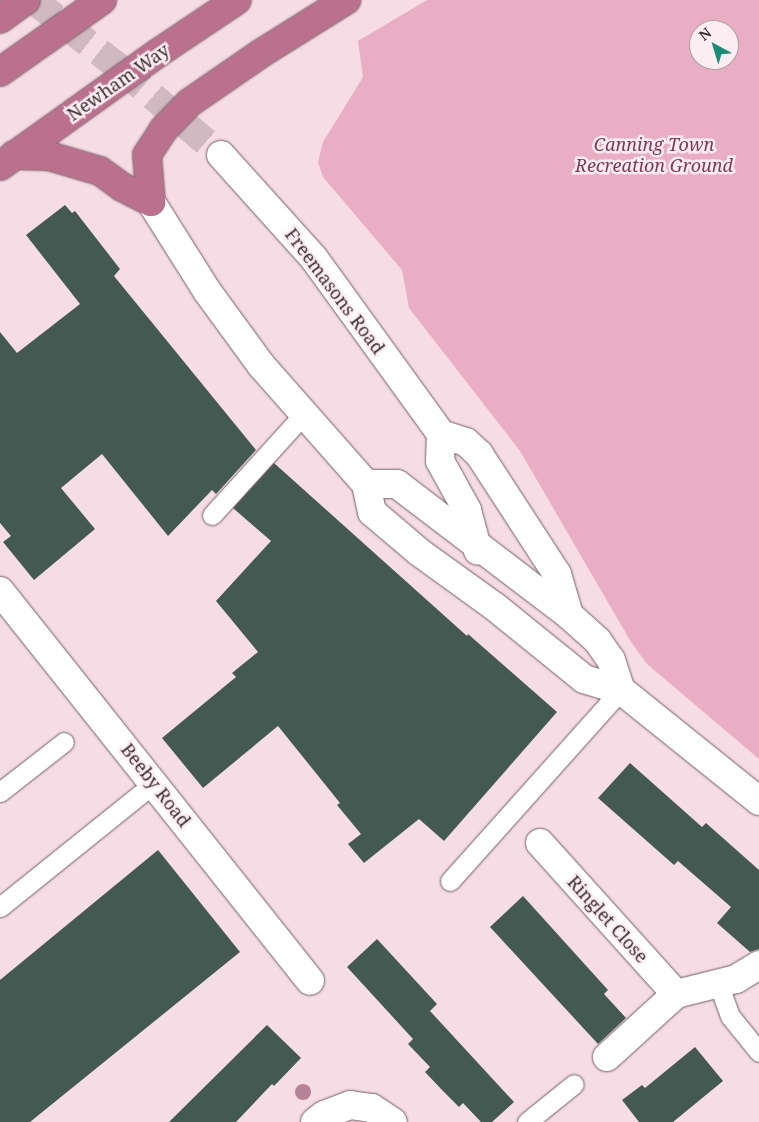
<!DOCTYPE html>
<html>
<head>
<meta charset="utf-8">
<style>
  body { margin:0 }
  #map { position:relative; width:759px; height:1122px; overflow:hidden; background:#f6dde5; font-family:"Noto Serif",serif }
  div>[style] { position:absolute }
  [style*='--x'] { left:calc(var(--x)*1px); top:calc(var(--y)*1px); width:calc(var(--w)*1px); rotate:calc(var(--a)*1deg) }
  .green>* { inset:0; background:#e9aec3 }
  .building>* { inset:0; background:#435a52 }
  .secondary-tunnel>* { height:28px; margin-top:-14px; transform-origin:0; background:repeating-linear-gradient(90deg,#d0bac1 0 28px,transparent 0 42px) }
  .roads { filter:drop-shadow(0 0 1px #755f66) drop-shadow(0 0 1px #755f66) }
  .lane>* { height:19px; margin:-9.5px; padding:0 9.5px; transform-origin:9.5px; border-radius:9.5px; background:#fff }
  .street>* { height:28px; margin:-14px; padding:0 14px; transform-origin:14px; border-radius:14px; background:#fff }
  .secondary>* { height:28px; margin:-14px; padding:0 14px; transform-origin:14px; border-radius:14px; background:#fff }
  .highway>* { height:28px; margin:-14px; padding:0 14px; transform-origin:14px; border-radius:14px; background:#bb708d }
  .trees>* { width:16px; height:16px; margin:-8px; border-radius:50%; background:#b68297 }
  span { translate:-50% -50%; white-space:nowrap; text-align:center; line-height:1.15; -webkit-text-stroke:5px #fcedf2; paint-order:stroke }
  .street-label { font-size:18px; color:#382f32 }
  .park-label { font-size:18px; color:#813857; font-style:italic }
  .north { position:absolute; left:689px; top:20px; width:50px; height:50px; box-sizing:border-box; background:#fcedf2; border:1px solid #aea1a5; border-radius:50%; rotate:321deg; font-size:14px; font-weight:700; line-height:20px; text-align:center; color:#382f32 }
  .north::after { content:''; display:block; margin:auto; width:18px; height:22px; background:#158f73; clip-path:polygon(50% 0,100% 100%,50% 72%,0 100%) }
</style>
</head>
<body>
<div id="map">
  <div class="green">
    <i style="clip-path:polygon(evenodd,427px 0,759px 0,759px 759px,647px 664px,631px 642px,520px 451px,409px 308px,402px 270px,323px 177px,318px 162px,323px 142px,363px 77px,358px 41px,427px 0,699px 30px,729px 30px,729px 60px,699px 60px,699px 30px)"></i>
  </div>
  <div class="building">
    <i style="clip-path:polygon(65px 205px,72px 213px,75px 211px,120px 269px,114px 276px,256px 450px,216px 494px,212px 490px,168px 536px,102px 454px,61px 488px,95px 529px,34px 580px,3px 542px,11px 536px,0 523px,0 332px,17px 353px,80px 304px,26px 235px)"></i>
    <i style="clip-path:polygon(274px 463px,467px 636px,468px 634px,557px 712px,444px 841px,419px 819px,364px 863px,348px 844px,361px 834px,337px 805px,340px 803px,278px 726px,203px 788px,162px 738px,236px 677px,232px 673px,258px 652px,216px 601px,271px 541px,233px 508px)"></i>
    <i style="clip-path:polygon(630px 763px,702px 827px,706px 823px,759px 870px,759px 949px,750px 952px,717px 923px,731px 907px,678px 861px,674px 865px,598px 798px)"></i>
    <i style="clip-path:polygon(158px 850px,240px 952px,30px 1122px,0 1122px,0 980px)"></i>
    <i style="clip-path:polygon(523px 896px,608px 990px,604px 994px,626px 1018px,598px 1044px,490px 927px)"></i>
    <i style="clip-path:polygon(377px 939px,437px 1004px,430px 1011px,514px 1102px,492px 1122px,481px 1122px,463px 1103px,459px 1107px,442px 1090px,425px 1072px,430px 1067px,408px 1044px,413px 1039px,347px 967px)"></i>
    <i style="clip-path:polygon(267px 1025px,301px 1058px,274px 1086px,272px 1084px,236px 1122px,169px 1122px)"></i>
    <i style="clip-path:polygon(695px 1047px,723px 1081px,673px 1122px,639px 1122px,622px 1100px,642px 1085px,645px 1088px)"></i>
  </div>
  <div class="secondary-tunnel">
    <i style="--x:33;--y:0;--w:112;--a:38.1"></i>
    <i style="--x:121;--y:69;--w:132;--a:40.7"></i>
  </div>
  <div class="roads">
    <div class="lane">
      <i style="--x:212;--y:515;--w:137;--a:-47.7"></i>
      <i style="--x:0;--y:792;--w:81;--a:-38"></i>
      <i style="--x:450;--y:881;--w:256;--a:-48.2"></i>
      <i style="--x:0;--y:907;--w:198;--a:-38.8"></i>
      <i style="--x:718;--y:983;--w:35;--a:70"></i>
      <i style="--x:730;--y:1016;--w:46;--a:51.1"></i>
      <i style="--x:527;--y:1122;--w:60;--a:-39"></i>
    </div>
    <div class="street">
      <i style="--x:0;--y:591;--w:498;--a:51.5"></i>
      <i style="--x:540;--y:843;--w:203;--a:48"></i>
      <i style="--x:607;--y:1057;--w:93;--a:-42.4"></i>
      <i style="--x:676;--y:994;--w:62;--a:-14"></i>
      <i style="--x:736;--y:979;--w:27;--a:-31"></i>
      <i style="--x:315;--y:1122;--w:11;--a:-38"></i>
      <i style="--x:324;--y:1115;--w:28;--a:-21"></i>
      <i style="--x:350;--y:1105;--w:22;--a:8"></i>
      <i style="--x:372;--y:1108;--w:25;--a:34"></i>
    </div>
    <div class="secondary">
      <i style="--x:221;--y:155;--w:137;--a:48"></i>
      <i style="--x:313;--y:257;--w:218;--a:54.1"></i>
      <i style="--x:441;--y:434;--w:26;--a:18"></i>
      <i style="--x:466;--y:442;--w:18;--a:43"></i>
      <i style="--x:479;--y:454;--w:143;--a:57"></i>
      <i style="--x:557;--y:574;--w:43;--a:73.7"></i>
      <i style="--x:151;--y:202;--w:105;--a:57.8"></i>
      <i style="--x:207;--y:291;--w:92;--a:53.9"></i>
      <i style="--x:261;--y:365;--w:159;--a:48.6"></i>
      <i style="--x:366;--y:484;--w:29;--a:78"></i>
      <i style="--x:372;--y:512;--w:62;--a:40.4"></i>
      <i style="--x:419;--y:552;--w:92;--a:35.8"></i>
      <i style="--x:494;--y:606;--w:116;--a:39"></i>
      <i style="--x:584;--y:679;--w:39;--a:17"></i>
      <i style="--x:621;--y:690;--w:177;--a:38.8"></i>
      <i style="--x:441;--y:434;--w:27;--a:92"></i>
      <i style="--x:440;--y:461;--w:56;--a:61.1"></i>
      <i style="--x:467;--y:510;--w:42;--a:75"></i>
      <i style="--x:366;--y:484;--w:31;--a:0"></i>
      <i style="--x:397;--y:484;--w:216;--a:37.3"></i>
      <i style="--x:569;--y:615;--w:38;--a:42"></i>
      <i style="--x:597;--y:640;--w:24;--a:55"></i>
      <i style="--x:611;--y:660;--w:32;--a:72"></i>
    </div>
    <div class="highway">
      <i style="--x:0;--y:19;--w:32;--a:-36"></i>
      <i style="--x:0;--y:72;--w:125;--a:-35.2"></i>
      <i style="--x:14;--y:155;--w:35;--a:2"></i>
      <i style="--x:49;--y:156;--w:53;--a:16.4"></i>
      <i style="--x:100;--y:171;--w:27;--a:36"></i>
      <i style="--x:122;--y:187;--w:33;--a:27"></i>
      <i style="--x:0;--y:166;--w:194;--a:-35.6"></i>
      <i style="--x:158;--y:53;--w:95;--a:-33.9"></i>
      <i style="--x:151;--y:202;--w:47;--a:-94.9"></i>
      <i style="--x:147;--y:155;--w:30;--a:-57"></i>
      <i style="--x:163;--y:130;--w:37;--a:-46"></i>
      <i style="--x:189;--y:103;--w:86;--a:-34.6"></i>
      <i style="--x:260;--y:54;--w:102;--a:-32.1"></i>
    </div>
  </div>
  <div class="trees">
    <i style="left:303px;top:1092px"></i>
  </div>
  <div class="street-label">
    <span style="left:118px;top:82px;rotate:-35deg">Newham Way</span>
    <span style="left:335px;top:291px;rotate:53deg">Freemasons Road</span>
    <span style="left:156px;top:785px;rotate:52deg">Beeby Road</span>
    <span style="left:608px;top:919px;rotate:48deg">Ringlet Close</span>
  </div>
  <div class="park-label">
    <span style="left:654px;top:155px">Canning Town<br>Recreation Ground</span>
  </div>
  <div class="north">N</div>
</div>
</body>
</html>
